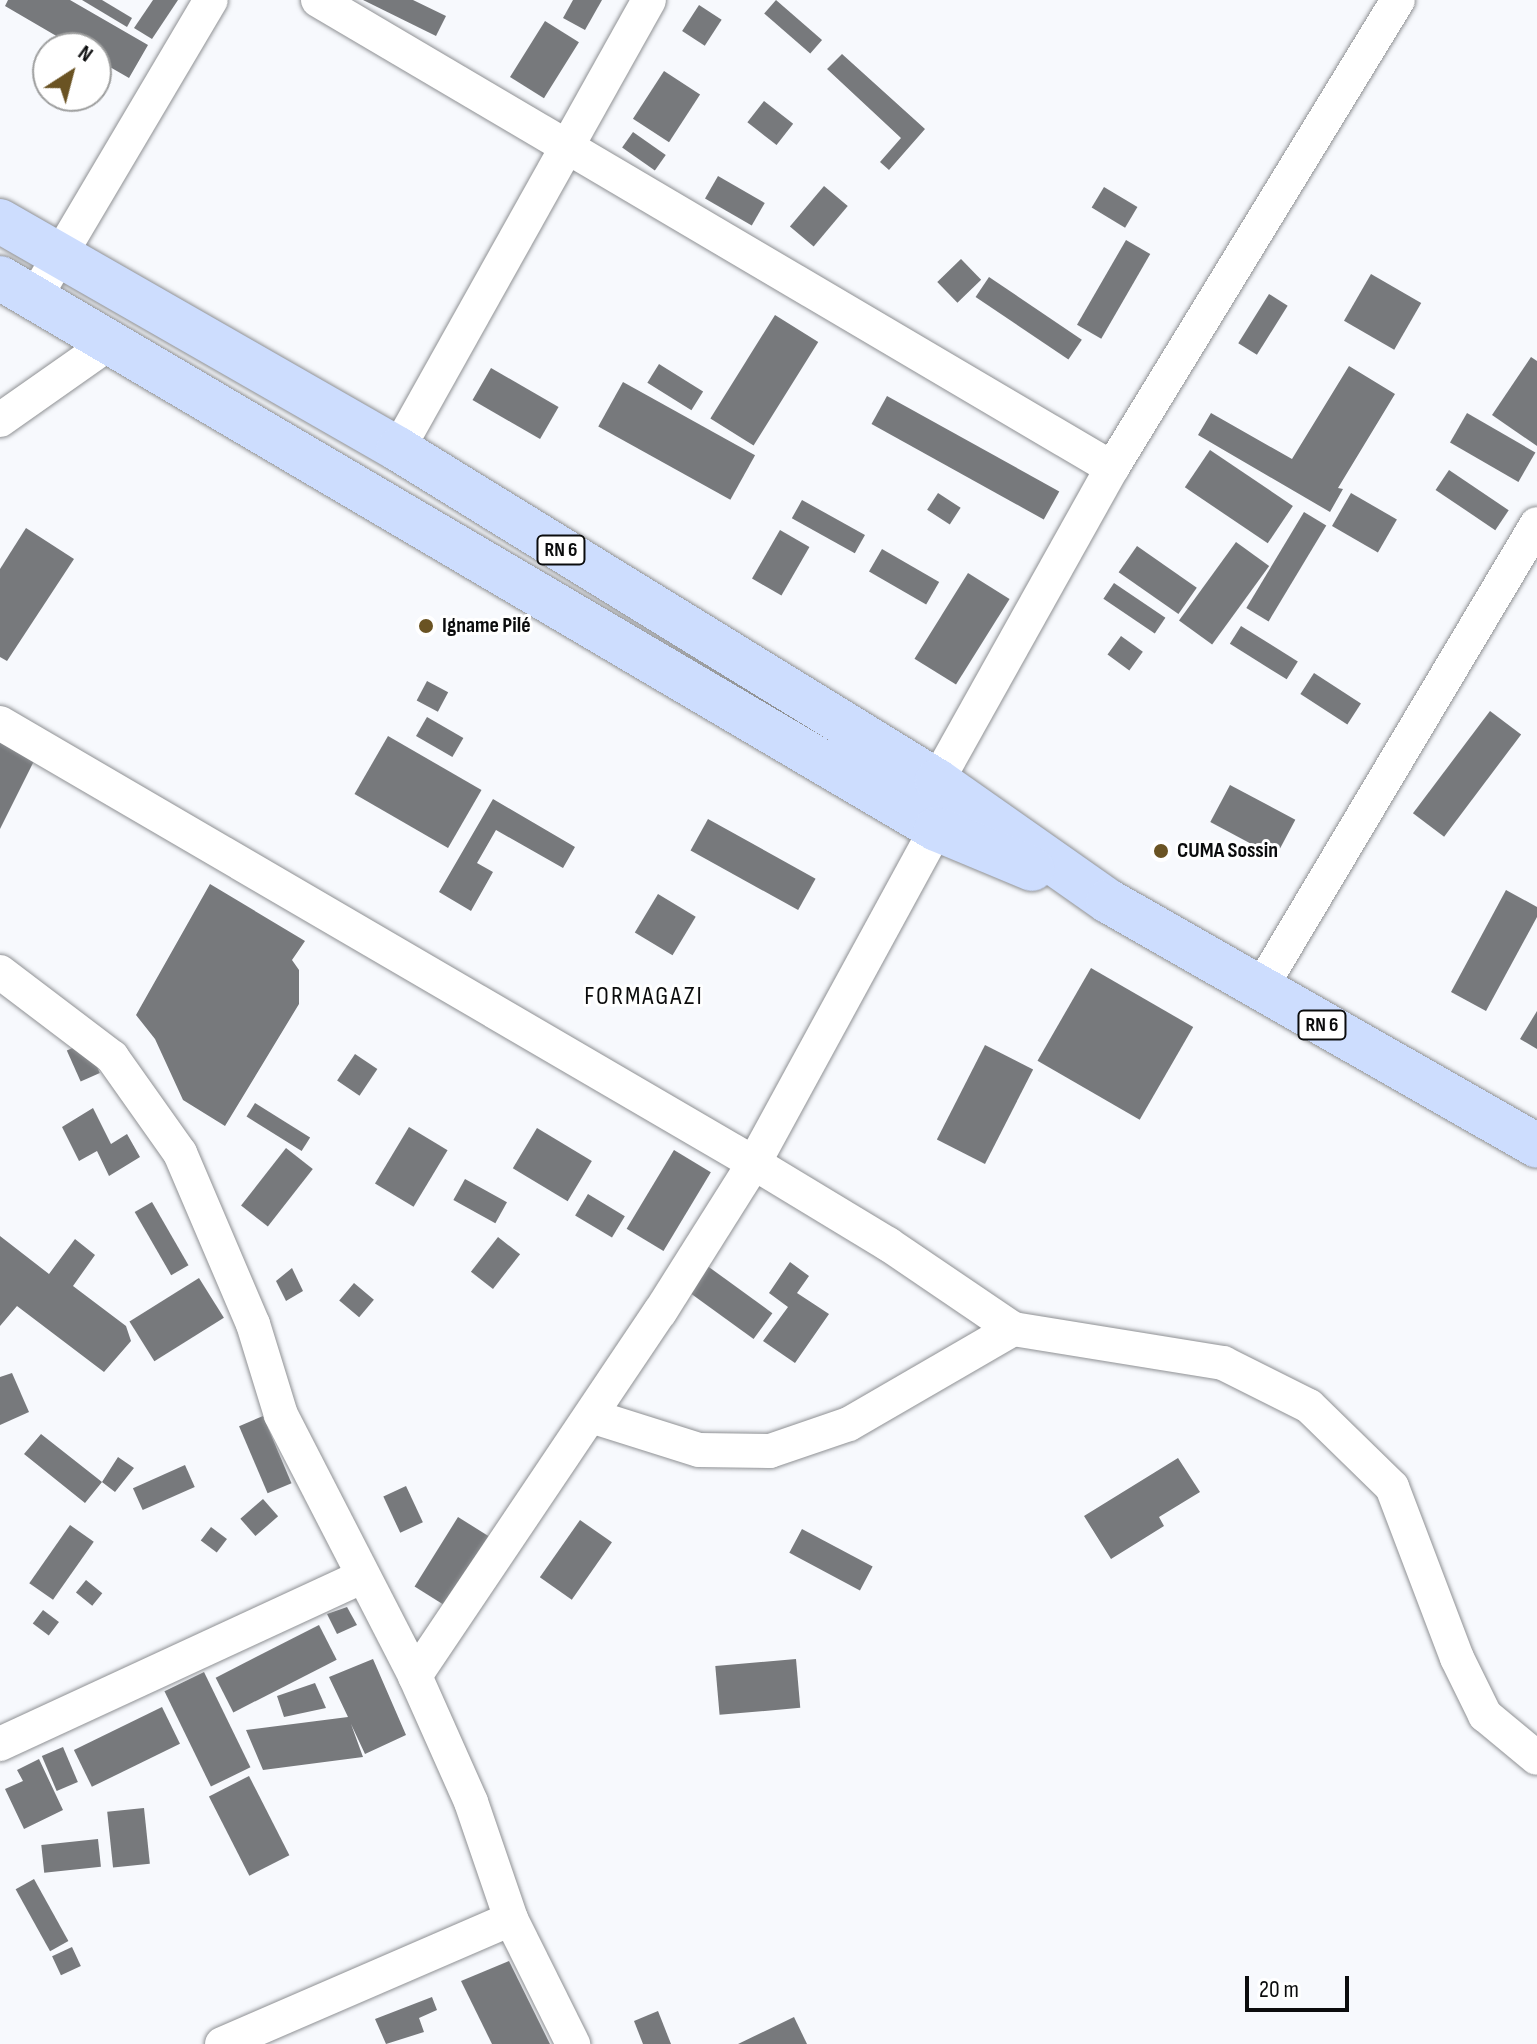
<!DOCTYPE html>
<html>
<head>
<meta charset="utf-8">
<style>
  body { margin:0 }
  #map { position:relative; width:1537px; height:2044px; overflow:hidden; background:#f7f9fd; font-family:"Sofia Sans Condensed",sans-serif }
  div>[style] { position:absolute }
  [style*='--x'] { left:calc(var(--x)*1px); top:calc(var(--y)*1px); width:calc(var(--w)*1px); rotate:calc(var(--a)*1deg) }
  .building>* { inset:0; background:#77797c; transform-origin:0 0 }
  .roads { filter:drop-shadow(0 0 2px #8f9194) drop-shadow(0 0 2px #8f9194) }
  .minor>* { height:34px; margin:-17px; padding:0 17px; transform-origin:17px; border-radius:17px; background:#fff }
  .primary>* { height:44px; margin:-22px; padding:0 22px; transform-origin:22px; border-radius:22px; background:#cdddfe }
  .dots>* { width:22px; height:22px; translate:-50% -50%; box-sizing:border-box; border:4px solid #fff; border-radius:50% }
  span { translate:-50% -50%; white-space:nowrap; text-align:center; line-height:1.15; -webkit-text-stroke:6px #fff; paint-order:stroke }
  .shield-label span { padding:2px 6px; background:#fff; border:2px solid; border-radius:6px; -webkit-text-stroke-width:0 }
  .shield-label { font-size:20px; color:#0b0c0d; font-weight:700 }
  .poi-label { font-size:22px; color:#0b0c0d; font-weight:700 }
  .left { translate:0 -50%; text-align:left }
  .quarter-label { font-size:26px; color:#0b0c0d; letter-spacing:2px }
  .north { position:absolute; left:32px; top:32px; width:80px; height:80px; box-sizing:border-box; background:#fff; border:2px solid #9d9e9e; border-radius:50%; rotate:36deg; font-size:22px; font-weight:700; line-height:32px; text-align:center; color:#0b0c0d }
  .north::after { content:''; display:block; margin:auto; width:28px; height:36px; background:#6a5323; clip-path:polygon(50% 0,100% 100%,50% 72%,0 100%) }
  .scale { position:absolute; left:1245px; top:1976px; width:104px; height:36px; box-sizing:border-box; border:4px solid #0b0c0d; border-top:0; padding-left:10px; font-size:24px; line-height:28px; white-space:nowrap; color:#0b0c0d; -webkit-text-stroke:6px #fff; paint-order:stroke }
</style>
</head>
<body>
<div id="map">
  <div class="building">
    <i style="clip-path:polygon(8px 0,70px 0,148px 45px,129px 78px,96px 59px,96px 48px,77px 48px,5px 6px)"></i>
    <i style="clip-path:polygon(82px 0,102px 0,132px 18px,127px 27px)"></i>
    <i style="clip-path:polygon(153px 0,178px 0,152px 39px,134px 28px)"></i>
    <i style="clip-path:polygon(363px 0,413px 0,446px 16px,436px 36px)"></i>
    <i style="clip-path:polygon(573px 0,602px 0,585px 30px,563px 18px)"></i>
    <i style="left:776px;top:0;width:61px;height:18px;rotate:41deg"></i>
    <i style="left:699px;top:5px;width:27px;height:31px;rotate:33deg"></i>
    <i style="left:545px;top:21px;width:40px;height:66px;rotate:32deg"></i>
    <i style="clip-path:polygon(842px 54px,925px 129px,889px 170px,880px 162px,901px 138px,827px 69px)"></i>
    <i style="left:664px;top:71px;width:43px;height:57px;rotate:33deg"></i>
    <i style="left:764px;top:101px;width:37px;height:27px;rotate:38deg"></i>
    <i style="left:633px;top:132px;width:40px;height:19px;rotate:35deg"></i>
    <i style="left:718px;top:176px;width:54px;height:26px;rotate:30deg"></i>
    <i style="left:824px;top:186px;width:31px;height:53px;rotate:40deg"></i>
    <i style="left:1104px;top:187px;width:39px;height:24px;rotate:31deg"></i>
    <i style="left:1126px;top:240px;width:28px;height:98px;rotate:30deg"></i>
    <i style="left:961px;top:259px;width:29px;height:33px;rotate:46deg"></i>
    <i style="left:1371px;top:274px;width:58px;height:54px;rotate:30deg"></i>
    <i style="left:989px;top:277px;width:112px;height:24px;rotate:34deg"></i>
    <i style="left:1269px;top:294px;width:22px;height:58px;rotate:32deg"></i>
    <i style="left:775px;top:315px;width:51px;height:122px;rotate:32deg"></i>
    <i style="clip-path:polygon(1531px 357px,1537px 361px,1537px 446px,1492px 415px)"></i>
    <i style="left:659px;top:364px;width:52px;height:22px;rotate:32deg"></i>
    <i style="clip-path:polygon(1349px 366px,1395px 394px,1338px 488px,1343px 489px,1330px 512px,1198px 435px,1211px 413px,1292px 459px)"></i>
    <i style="left:491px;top:368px;width:78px;height:37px;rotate:30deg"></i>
    <i style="left:623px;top:382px;width:151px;height:51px;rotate:29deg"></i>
    <i style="left:887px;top:396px;width:197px;height:32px;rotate:29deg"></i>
    <i style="left:1467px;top:413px;width:79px;height:34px;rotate:30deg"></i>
    <i style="left:1210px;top:450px;width:100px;height:45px;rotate:34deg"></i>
    <i style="left:1449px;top:470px;width:72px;height:24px;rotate:34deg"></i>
    <i style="left:938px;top:493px;width:27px;height:20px;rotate:33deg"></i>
    <i style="left:1351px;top:493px;width:53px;height:38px;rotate:30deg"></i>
    <i style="left:802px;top:500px;width:72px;height:21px;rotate:29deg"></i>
    <i style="left:1304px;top:512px;width:26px;height:112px;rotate:31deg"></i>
    <i style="clip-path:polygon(26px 528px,74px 559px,7px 661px,0 657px,0 569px)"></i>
    <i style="left:780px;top:530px;width:34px;height:56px;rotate:30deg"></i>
    <i style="left:1236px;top:542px;width:41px;height:97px;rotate:36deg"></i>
    <i style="left:1137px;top:546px;width:73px;height:32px;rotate:35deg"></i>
    <i style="left:882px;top:549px;width:66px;height:26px;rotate:30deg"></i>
    <i style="left:968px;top:573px;width:49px;height:101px;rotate:32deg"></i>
    <i style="left:1114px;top:583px;width:62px;height:19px;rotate:34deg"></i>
    <i style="left:1241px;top:626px;width:67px;height:21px;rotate:32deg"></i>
    <i style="left:1121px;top:636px;width:27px;height:23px;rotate:36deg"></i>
    <i style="left:1314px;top:673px;width:56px;height:25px;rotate:33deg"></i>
    <i style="left:427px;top:681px;width:24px;height:22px;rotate:28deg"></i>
    <i style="left:1490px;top:711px;width:39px;height:128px;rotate:37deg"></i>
    <i style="left:427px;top:717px;width:42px;height:22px;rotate:30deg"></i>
    <i style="clip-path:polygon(0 729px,40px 749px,0 829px)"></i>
    <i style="left:388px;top:736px;width:108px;height:67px;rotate:30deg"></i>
    <i style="left:1230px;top:785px;width:74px;height:42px;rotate:28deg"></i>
    <i style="clip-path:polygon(493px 799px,575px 847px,563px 868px,496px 830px,477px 863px,493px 872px,471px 911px,439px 892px)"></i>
    <i style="left:708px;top:819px;width:123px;height:36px;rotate:29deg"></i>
    <i style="clip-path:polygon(210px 884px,305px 941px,292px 960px,299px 970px,299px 1004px,225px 1126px,183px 1100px,155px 1039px,136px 1015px)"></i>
    <i style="clip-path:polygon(1506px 890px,1537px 907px,1537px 917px,1486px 1011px,1451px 992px)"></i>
    <i style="left:658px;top:894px;width:44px;height:45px;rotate:31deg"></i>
    <i style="left:1091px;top:968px;width:118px;height:107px;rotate:30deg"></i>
    <i style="clip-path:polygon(1537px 1011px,1537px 1049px,1520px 1039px)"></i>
    <i style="left:86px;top:1042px;width:34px;height:21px;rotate:66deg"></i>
    <i style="left:985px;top:1045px;width:54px;height:106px;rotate:27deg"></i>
    <i style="left:355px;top:1054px;width:27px;height:32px;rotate:34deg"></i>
    <i style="left:255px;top:1103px;width:65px;height:16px;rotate:32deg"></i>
    <i style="clip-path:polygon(93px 1108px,111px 1144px,127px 1134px,140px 1157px,109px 1176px,97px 1151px,79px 1161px,62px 1127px)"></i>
    <i style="left:409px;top:1127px;width:45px;height:66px;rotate:31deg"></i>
    <i style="left:537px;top:1128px;width:64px;height:47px;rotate:31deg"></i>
    <i style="left:286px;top:1148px;width:34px;height:73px;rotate:38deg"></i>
    <i style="left:674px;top:1150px;width:43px;height:92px;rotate:31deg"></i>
    <i style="left:465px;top:1179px;width:48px;height:24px;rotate:29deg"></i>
    <i style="left:588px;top:1194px;width:43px;height:25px;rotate:31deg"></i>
    <i style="left:152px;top:1202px;width:73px;height:20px;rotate:60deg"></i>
    <i style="clip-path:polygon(0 1236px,49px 1274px,75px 1239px,95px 1255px,73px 1286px,126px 1326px,131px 1341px,104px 1372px,17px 1306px,0 1326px)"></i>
    <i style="left:498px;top:1237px;width:28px;height:44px;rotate:38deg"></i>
    <i style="left:702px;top:1262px;width:87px;height:32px;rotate:36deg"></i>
    <i style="clip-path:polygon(790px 1262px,809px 1276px,797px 1293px,829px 1314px,795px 1363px,763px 1341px,788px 1307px,769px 1293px)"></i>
    <i style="clip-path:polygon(292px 1268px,303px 1291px,286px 1301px,276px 1281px)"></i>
    <i style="left:199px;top:1278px;width:47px;height:82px;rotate:58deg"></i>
    <i style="left:354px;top:1283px;width:26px;height:23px;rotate:40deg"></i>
    <i style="clip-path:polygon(12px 1373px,29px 1412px,0 1425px,0 1377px)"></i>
    <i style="left:263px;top:1416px;width:73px;height:26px;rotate:67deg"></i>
    <i style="clip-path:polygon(41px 1434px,102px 1482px,118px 1457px,134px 1468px,115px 1492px,102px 1482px,85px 1503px,24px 1454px)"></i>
    <i style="clip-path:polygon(1178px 1458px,1200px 1492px,1159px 1517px,1164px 1526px,1111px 1559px,1084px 1516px)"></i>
    <i style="left:185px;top:1465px;width:24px;height:57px;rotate:66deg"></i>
    <i style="left:406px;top:1486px;width:40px;height:25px;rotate:65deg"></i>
    <i style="left:263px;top:1499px;width:23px;height:30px;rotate:49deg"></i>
    <i style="left:458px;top:1517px;width:40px;height:82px;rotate:32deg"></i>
    <i style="left:580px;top:1520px;width:39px;height:70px;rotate:35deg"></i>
    <i style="left:70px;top:1525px;width:29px;height:71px;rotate:35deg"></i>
    <i style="left:211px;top:1527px;width:20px;height:17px;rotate:37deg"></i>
    <i style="left:802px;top:1529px;width:80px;height:27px;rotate:28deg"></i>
    <i style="left:86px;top:1580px;width:21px;height:16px;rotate:39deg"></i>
    <i style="clip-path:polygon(347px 1607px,357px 1625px,337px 1634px,327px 1614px)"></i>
    <i style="left:43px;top:1610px;width:20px;height:17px;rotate:37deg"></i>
    <i style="left:319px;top:1625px;width:39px;height:116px;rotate:63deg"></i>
    <i style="clip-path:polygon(373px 1659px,406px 1735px,365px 1754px,351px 1724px,363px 1757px,263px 1770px,246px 1730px,348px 1717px,329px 1677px)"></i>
    <i style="left:796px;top:1659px;width:49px;height:81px;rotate:85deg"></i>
    <i style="left:204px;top:1672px;width:106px;height:44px;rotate:64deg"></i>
    <i style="clip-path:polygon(315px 1683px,326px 1708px,284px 1717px,277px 1696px)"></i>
    <i style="left:162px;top:1707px;width:41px;height:98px;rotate:64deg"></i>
    <i style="left:63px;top:1747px;width:38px;height:23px;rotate:67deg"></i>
    <i style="clip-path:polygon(39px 1759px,63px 1810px,24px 1829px,5px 1789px,23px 1781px,17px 1770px)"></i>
    <i style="left:249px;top:1776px;width:89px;height:45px;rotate:63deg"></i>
    <i style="left:144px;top:1808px;width:56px;height:37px;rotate:84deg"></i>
    <i style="left:98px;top:1839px;width:28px;height:57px;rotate:84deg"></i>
    <i style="left:34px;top:1879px;width:71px;height:21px;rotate:61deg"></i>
    <i style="left:72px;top:1947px;width:21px;height:22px;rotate:65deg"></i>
    <i style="clip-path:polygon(509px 1961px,550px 2044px,492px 2044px,461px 1981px)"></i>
    <i style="clip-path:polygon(432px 1997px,437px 2010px,419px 2018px,424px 2032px,386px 2044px,375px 2019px)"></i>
    <i style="clip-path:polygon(658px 2011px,671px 2044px,643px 2044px,634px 2021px)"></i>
    <i style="clip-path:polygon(794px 2017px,807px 2044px,738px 2044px)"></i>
  </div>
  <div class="roads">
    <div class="minor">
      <i style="--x:318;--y:0;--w:922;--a:30.52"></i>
      <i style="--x:34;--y:299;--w:347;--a:-59.4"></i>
      <i style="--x:0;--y:420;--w:132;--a:-35.1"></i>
      <i style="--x:398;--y:449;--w:514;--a:-60.79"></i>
      <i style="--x:0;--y:723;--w:873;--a:30.27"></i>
      <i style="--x:754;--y:1163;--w:157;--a:31.2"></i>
      <i style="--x:888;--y:1244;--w:151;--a:34.2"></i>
      <i style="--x:1013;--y:1329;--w:213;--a:9.2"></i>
      <i style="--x:1223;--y:1363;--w:96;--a:26.6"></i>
      <i style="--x:1309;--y:1406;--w:116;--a:44.3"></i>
      <i style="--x:1392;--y:1487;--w:183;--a:69.2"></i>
      <i style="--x:1457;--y:1658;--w:64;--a:63.8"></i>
      <i style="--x:1485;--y:1715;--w:67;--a:39.6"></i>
      <i style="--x:937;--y:781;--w:359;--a:-60.8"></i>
      <i style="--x:1112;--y:468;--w:548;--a:-58.57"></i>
      <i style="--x:0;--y:972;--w:141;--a:37.2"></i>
      <i style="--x:112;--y:1057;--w:118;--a:54.7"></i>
      <i style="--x:180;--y:1153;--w:186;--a:66.9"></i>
      <i style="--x:253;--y:1324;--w:95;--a:72.9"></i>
      <i style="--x:281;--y:1415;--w:293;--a:62.8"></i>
      <i style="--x:415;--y:1676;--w:138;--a:66"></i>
      <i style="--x:471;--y:1802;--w:124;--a:71.1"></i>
      <i style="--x:511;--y:1919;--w:140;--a:63.6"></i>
      <i style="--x:1260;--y:989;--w:541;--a:-59.22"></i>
      <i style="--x:591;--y:1416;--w:113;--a:17.5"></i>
      <i style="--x:699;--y:1450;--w:71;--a:0.8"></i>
      <i style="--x:770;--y:1451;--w:83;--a:-18.9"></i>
      <i style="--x:849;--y:1424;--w:190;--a:-30.1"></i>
      <i style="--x:415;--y:1676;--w:439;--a:-56.1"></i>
      <i style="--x:660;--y:1312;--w:176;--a:-57.8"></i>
      <i style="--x:754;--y:1163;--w:380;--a:-61.4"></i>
      <i style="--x:0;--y:1744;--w:398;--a:-24.8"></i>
      <i style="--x:222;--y:2044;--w:315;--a:-23.4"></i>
    </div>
    <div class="primary">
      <i style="--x:0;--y:221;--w:459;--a:29.8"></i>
      <i style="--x:398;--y:449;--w:633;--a:31.63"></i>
      <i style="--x:937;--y:781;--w:209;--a:35.1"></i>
      <i style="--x:1108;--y:901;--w:494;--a:29.7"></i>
      <i style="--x:0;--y:278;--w:1086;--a:30.48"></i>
      <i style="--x:936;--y:829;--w:104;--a:22.6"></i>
    </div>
  </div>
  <div class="dots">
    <i style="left:426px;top:626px;background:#6a5323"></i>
    <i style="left:1161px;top:851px;background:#6a5323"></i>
  </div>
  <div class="shield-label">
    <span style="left:561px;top:550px">RN 6</span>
    <span style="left:1322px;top:1025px">RN 6</span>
  </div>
  <div class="poi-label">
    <span class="left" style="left:442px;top:626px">Igname Pilé</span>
    <span class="left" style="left:1177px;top:851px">CUMA Sossin</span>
  </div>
  <div class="quarter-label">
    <span style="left:644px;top:997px">FORMAGAZI</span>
  </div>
  <div class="north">N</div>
  <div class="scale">20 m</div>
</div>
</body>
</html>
